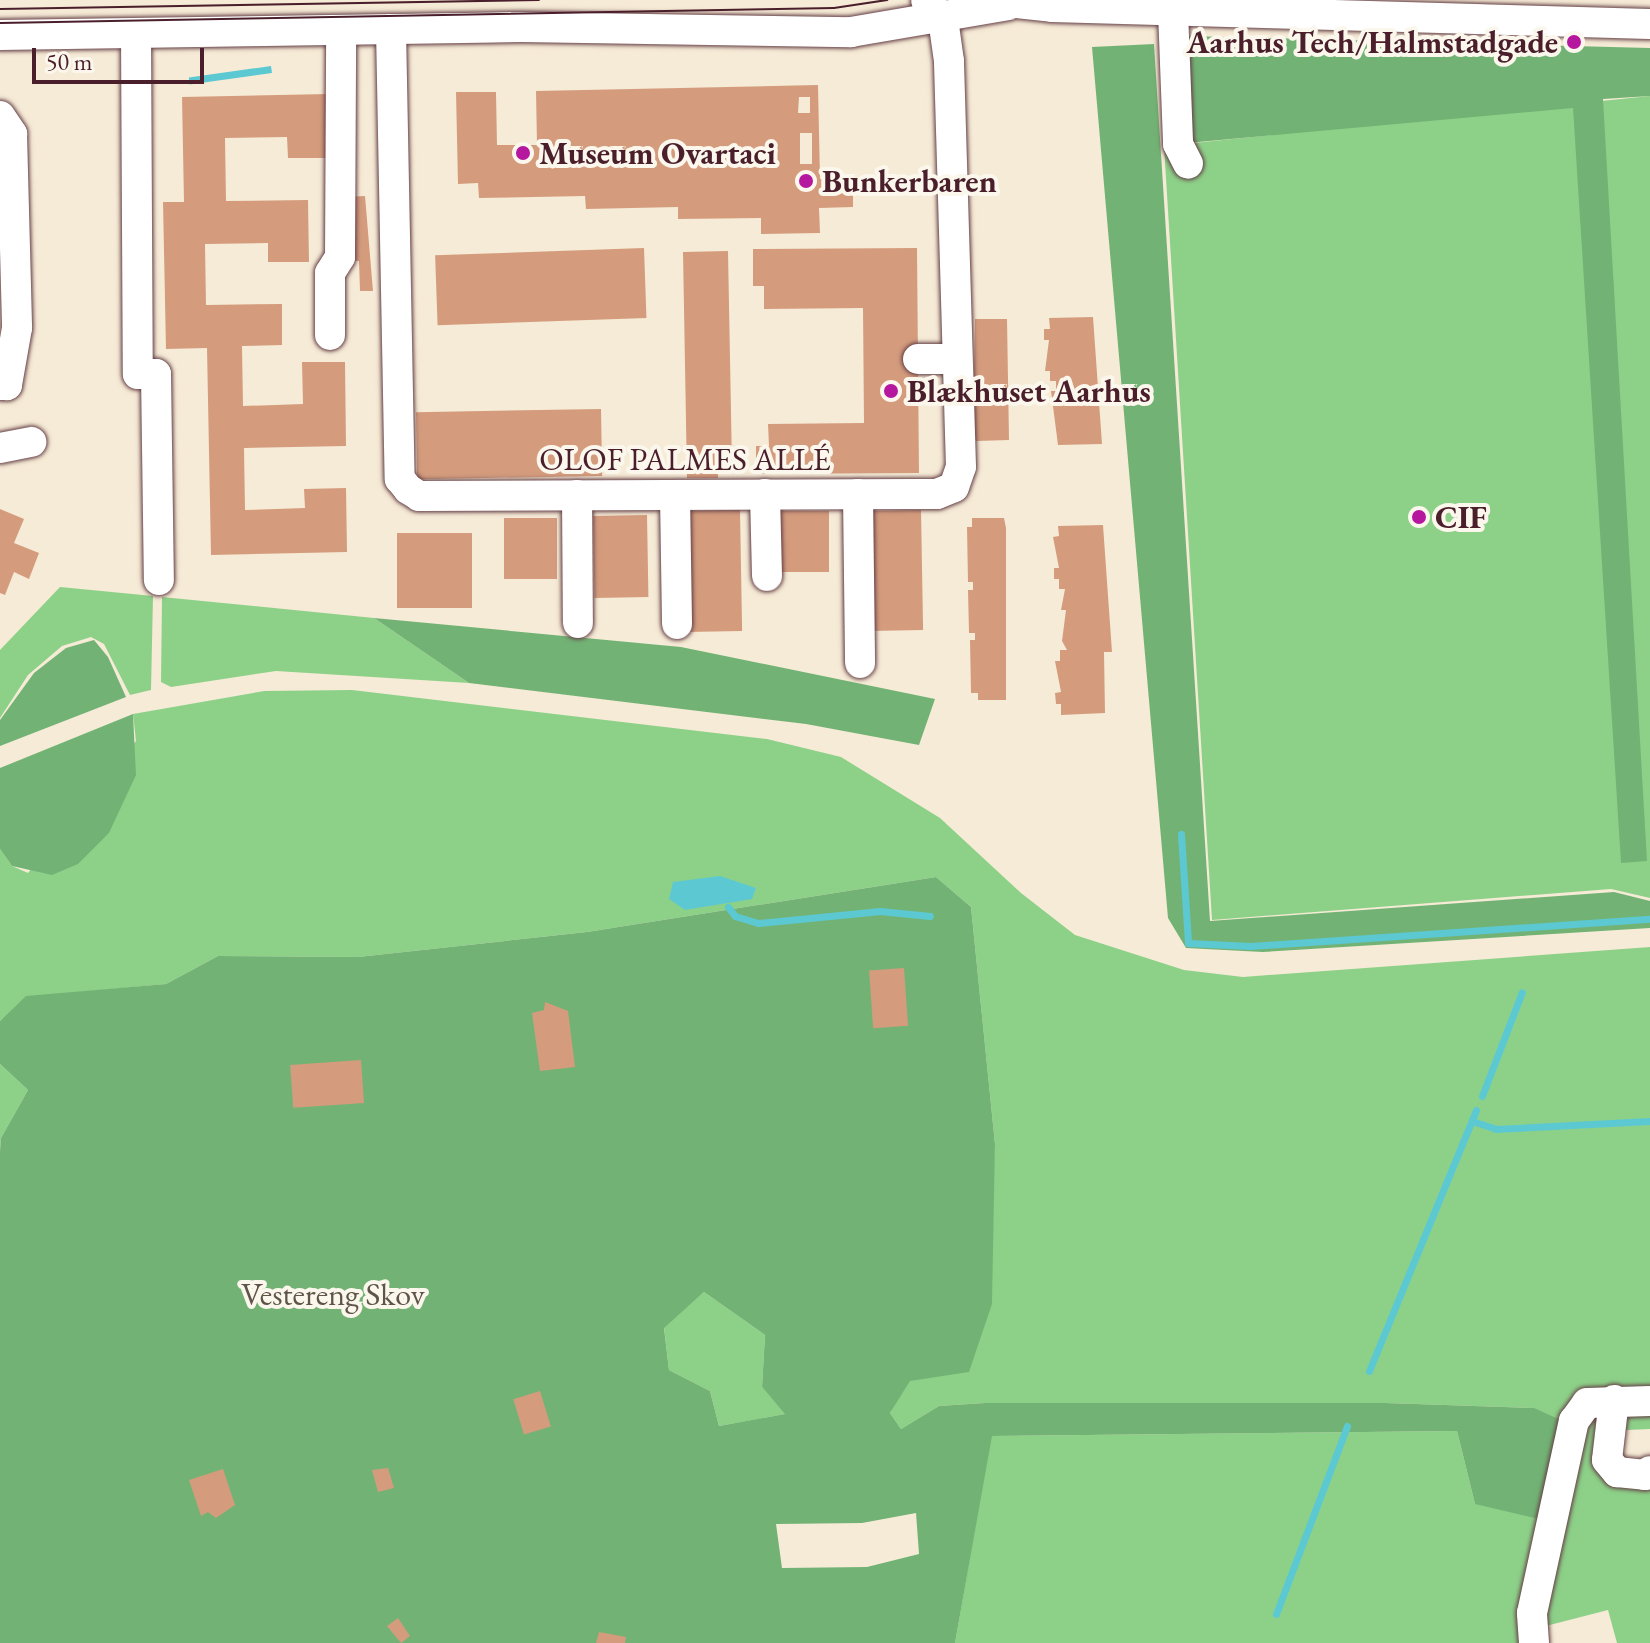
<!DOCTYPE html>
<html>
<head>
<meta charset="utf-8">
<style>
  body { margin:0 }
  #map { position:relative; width:1650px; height:1643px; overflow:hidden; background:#f6ebd6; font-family:"EB Garamond",serif }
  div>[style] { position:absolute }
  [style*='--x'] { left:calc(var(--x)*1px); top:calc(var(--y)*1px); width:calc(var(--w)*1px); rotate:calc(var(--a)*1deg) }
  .green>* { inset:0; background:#8dd189 }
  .forest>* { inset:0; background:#72b375 }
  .water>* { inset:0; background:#5cc9d2; transform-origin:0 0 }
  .stream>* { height:7px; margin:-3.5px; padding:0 3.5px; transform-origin:3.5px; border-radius:3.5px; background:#5cc9d2 }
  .building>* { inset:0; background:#d49c7d; transform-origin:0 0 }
  .roads { filter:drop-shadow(0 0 2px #643e45) drop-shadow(0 0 2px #643e45) }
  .minor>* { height:30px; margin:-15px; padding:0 15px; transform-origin:15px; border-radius:15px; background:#fff }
  .tram>* { height:2px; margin:-1px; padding:0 1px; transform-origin:1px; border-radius:1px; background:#4a1f2b }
  .dots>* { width:22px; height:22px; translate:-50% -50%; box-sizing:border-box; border:4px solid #fbf7ec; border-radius:50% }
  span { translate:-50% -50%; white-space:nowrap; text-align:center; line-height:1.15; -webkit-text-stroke:8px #fbf7ec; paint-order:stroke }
  .poi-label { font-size:32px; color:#4a1f2b; font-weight:700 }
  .right { translate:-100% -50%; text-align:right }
  .left { translate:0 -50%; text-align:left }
  .street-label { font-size:32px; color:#4a1f2b }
  .park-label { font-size:32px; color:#5e5447 }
  .scale { position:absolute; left:32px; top:48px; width:172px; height:36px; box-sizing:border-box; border:4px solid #4a1f2b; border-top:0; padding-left:10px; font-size:24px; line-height:28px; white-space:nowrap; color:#4a1f2b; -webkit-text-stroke:6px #fbf7ec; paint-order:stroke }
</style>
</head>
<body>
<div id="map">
  <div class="green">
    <i style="clip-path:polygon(1650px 96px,1650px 898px,1611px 889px,1212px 920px,1164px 146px)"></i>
    <i style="clip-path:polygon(60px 587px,153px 596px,151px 690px,130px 695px,104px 644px,91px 637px,62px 646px,28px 675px,0 718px,0 650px)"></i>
    <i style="clip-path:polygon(162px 597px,374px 618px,469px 683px,276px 671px,171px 687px,161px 682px)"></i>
    <i style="clip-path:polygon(352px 690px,767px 739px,841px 757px,940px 818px,1021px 893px,1075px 935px,1184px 970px,1243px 977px,1650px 947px,1650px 1429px,1604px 1431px,1606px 1481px,1650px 1480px,1650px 1643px,1617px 1643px,1608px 1610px,1538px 1628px,1541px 1643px,955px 1643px,991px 1436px,1457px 1431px,1475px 1504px,1534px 1408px,1386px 1403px,985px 1403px,939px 1406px,901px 1429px,890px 1413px,990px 1216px,995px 1144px,971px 907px,936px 877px,587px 932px,358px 957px,218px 956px,166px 984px,26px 997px,0 1021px,0 849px,12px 866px,28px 873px,136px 741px,133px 714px,264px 691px)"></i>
    <i style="clip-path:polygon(0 1064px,28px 1090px,1px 1138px,0 1151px)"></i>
    <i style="clip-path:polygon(704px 1292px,765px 1335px,762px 1387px,786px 1414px,719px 1426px,710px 1391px,669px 1370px,664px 1327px)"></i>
  </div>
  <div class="forest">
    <i style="clip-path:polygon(1189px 36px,1650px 48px,1650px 96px,1603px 99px,1647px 861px,1621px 863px,1573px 108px,1187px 143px,1179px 65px)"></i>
    <i style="clip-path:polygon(1154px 44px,1210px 921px,1614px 892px,1650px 901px,1650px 928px,1263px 952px,1186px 948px,1168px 918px,1092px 47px)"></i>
    <i style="clip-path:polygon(374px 618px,681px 647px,935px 699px,919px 745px,806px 724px,469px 683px)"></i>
    <i style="clip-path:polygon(94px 640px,108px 657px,126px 697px,0 746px,0 720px,34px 673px,66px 648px)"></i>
    <i style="clip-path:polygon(133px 714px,136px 775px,109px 833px,78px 864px,52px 875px,12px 866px,0 849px,0 768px)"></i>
    <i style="clip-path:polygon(evenodd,936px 877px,971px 907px,995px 1144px,992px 1304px,969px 1372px,910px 1381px,890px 1413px,901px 1429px,939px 1406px,985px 1403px,1386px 1403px,1534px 1408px,1563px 1421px,1543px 1520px,1475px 1504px,1457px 1431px,992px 1436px,955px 1643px,0 1643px,0 1151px,1px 1138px,28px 1090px,0 1064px,0 1021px,26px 996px,166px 984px,218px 956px,358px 957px,587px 932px,936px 877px,704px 1292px,765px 1335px,762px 1387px,785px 1414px,719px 1426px,710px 1391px,669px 1370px,664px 1328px,704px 1292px,936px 877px,916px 1513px,919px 1554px,867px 1567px,782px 1568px,776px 1524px,862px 1523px,916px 1513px)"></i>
  </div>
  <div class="water">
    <i style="left:271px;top:66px;width:7px;height:83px;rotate:82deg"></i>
    <i style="clip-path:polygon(720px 876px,756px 888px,752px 899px,685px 910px,669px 899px,673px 882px)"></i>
  </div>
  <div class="stream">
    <i style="--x:1181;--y:834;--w:109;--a:86.3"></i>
    <i style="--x:1188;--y:943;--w:63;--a:2.7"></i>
    <i style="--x:1251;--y:946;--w:400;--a:-3.9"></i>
    <i style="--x:728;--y:907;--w:11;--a:52"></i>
    <i style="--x:735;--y:916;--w:24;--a:17"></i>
    <i style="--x:758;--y:923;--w:123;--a:-5.6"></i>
    <i style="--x:880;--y:911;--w:50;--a:5.7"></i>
    <i style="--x:1482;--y:1096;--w:111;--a:-69"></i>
    <i style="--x:1472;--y:1121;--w:25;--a:18"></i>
    <i style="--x:1496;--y:1129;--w:154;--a:-3"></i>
    <i style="--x:1369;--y:1371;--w:282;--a:-67.7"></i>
    <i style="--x:1276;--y:1614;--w:201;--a:-69.3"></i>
  </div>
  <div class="building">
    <i style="clip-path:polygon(evenodd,818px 85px,820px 179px,853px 179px,853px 207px,819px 208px,820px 233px,761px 234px,761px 218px,678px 219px,678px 207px,586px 209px,585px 196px,479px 198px,478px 183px,458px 184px,456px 92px,496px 92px,497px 145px,537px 145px,536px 91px,818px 85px,799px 97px,810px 97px,810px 113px,798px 113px,799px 97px,818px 85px,800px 133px,812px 133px,812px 164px,800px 164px,800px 133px)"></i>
    <i style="clip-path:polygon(328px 94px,330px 158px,288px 158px,287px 137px,225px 138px,226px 201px,308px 200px,309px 262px,268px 262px,268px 243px,205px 244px,206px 305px,282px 304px,282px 345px,242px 346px,243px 406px,303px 404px,302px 362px,345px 362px,346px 446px,244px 448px,245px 510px,305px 508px,304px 489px,346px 488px,347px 552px,211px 555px,207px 348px,166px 349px,163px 202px,184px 202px,182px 97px)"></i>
    <i style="clip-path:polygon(365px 196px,373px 291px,360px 291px,359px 261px,347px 261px,345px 197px)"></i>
    <i style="left:644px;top:248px;width:70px;height:209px;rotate:88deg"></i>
    <i style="clip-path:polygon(917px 248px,919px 473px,756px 474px,756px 446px,769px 446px,768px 424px,864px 423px,863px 308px,764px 309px,764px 286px,753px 286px,753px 249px)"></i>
    <i style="clip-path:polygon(728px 251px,732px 465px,718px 465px,718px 478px,687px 478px,683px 252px)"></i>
    <i style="clip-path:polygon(1093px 317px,1102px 444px,1058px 445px,1051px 391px,1056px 391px,1056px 381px,1050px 381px,1050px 371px,1045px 371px,1049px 340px,1044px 340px,1044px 329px,1050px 329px,1049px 318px)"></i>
    <i style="clip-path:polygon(975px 319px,1007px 319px,1009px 440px,976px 441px,973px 434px)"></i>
    <i style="left:601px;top:409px;width:67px;height:185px;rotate:89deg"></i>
    <i style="clip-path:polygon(0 509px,24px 519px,14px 543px,39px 553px,29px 579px,14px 572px,5px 595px,0 593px)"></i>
    <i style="left:740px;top:510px;width:121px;height:55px;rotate:89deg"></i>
    <i style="left:921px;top:510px;width:120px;height:54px;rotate:89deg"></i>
    <i style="left:775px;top:511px;width:54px;height:61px"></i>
    <i style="left:647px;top:515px;width:82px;height:54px;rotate:89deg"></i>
    <i style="left:504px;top:518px;width:53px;height:61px"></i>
    <i style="clip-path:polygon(972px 518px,1004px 518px,1006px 528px,1006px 700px,978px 700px,978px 693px,971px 693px,970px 640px,975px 640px,975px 633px,969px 633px,968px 590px,973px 590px,973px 582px,968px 582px,967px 527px,972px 527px)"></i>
    <i style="clip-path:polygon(1103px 525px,1112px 652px,1104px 652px,1105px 713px,1061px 715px,1061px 704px,1056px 704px,1055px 693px,1061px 692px,1055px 661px,1060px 661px,1060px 650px,1067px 650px,1062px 641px,1066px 610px,1061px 610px,1065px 589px,1059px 589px,1059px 579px,1054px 579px,1054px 568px,1059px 568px,1053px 537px,1059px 536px,1058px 526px)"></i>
    <i style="left:472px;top:533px;width:75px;height:75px;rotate:90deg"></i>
    <i style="left:904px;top:968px;width:58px;height:35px;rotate:86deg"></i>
    <i style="clip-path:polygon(545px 1002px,568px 1011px,575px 1067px,540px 1071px,532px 1013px,544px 1010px)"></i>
    <i style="left:361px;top:1060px;width:43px;height:71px;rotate:86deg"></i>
    <i style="left:540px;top:1391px;width:37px;height:28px;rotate:73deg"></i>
    <i style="clip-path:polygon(388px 1468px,394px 1488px,378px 1492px,372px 1470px)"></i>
    <i style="clip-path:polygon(223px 1469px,235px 1505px,216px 1518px,208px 1512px,201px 1516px,189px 1480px)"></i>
    <i style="clip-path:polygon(398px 1618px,410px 1636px,401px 1643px,387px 1626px)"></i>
    <i style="clip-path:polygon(599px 1632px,626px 1637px,625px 1643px,596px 1643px)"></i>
  </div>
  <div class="roads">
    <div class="minor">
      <i style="--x:989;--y:0;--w:63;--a:6.3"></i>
      <i style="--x:1052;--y:7;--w:598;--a:1.63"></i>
      <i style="--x:1173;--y:11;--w:133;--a:87.8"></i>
      <i style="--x:1178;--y:144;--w:22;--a:63"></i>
      <i style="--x:391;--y:29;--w:450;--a:88.9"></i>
      <i style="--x:400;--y:479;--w:13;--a:51"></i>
      <i style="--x:408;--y:489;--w:13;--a:32"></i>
      <i style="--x:419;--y:496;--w:518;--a:-0.22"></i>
      <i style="--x:937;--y:494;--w:18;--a:-22"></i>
      <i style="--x:954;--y:487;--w:21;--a:-71"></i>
      <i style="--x:961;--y:467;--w:406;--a:-91.7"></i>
      <i style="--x:949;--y:61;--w:42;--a:-98.1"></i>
      <i style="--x:943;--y:19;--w:25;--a:-132"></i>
      <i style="--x:136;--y:33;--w:341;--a:89.7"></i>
      <i style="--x:138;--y:374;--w:18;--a:0"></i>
      <i style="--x:156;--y:374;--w:206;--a:89.2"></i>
      <i style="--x:0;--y:35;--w:521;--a:-0.88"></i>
      <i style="--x:521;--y:27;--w:330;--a:0.9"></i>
      <i style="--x:851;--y:32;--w:160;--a:-9.7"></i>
      <i style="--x:0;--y:116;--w:22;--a:56"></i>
      <i style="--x:12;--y:134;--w:194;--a:88.5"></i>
      <i style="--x:17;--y:328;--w:58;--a:100"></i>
      <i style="--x:7;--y:385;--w:7;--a:180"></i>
      <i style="--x:330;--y:335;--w:62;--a:-90"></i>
      <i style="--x:330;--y:273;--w:19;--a:-58"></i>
      <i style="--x:340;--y:257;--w:227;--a:-89.7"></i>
      <i style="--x:918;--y:359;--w:39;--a:0"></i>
      <i style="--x:0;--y:448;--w:32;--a:-11"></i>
      <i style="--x:765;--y:494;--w:82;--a:88.6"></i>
      <i style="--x:858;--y:494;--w:169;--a:89.3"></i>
      <i style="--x:577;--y:495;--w:128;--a:89.6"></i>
      <i style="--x:675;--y:495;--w:129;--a:89.1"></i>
      <i style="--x:1614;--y:1400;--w:60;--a:96.7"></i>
      <i style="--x:1607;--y:1460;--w:16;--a:50"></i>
      <i style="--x:1617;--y:1472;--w:28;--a:6"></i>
      <i style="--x:1645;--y:1475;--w:6;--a:-39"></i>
      <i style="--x:1534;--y:1643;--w:30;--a:-94"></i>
      <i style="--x:1532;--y:1613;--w:197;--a:-77.7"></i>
      <i style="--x:1574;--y:1421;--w:22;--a:-54"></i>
      <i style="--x:1587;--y:1403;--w:63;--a:-1.8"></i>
    </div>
  </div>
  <div class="tram">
    <i style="--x:0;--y:9;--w:539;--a:-0.96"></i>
    <i style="--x:0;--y:23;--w:834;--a:-1.03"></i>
    <i style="--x:834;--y:8;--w:54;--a:-8.6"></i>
  </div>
  <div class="dots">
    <i style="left:1574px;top:42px;background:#b5179e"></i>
    <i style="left:523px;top:153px;background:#b5179e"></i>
    <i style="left:806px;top:181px;background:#b5179e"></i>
    <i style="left:891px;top:391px;background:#b5179e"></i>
    <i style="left:1419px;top:517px;background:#b5179e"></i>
  </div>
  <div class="poi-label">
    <span class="right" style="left:1558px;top:42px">Aarhus Tech/Halmstadgade</span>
    <span class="left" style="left:539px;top:153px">Museum Ovartaci</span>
    <span class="left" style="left:822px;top:181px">Bunkerbaren</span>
    <span class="left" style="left:907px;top:391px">Blækhuset Aarhus</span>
    <span class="left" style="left:1435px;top:517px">CIF</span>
  </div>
  <div class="street-label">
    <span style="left:685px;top:459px">OLOF PALMES ALLÉ</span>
  </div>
  <div class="park-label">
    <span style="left:333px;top:1294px">Vestereng Skov</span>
  </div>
  <div class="scale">50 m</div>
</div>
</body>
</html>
